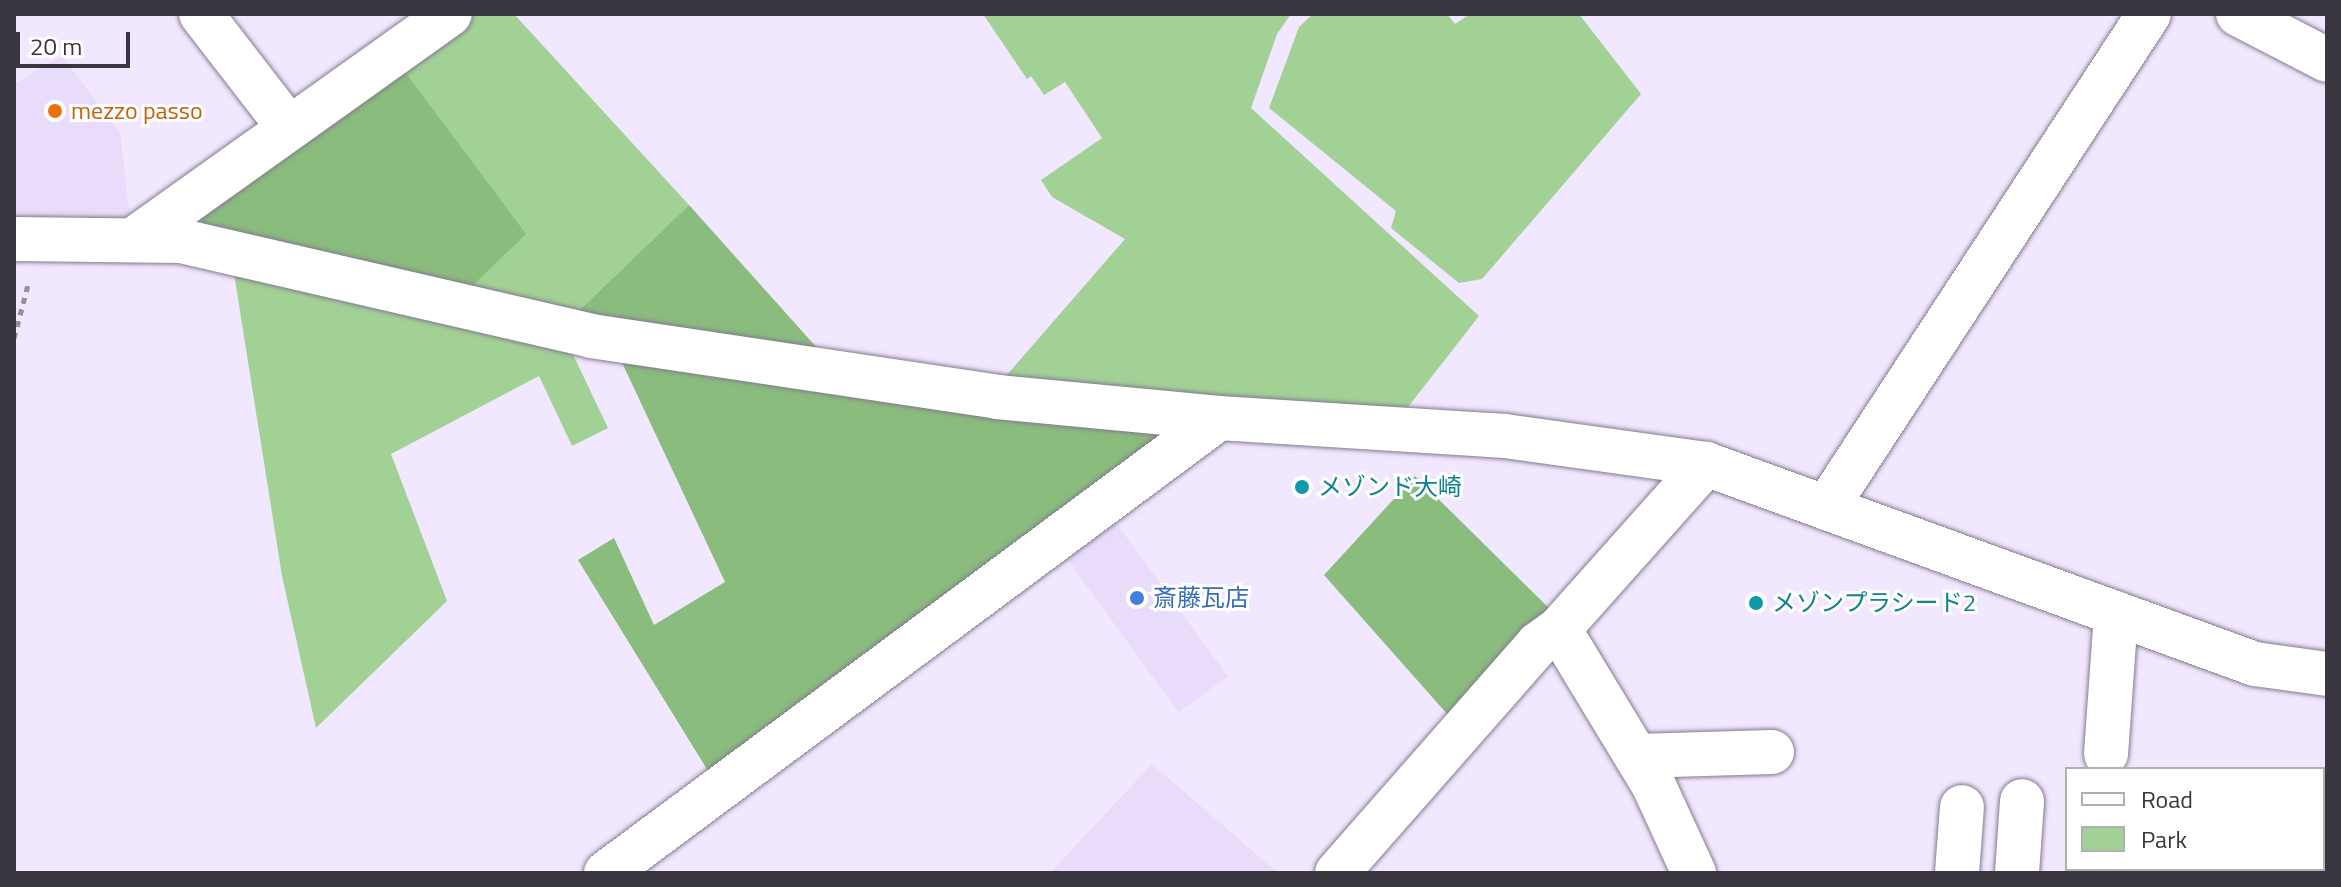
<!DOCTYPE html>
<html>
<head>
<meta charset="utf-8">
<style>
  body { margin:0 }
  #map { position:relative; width:2341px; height:887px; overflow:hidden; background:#f1e7fe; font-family:"Titillium Web","Noto Sans JP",sans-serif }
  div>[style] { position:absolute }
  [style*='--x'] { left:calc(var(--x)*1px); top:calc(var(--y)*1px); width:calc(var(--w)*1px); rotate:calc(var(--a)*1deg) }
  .built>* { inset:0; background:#e9dcfa; transform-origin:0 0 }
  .green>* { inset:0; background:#a2d196 }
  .forest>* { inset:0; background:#8abc7d }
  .path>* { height:5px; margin-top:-2.5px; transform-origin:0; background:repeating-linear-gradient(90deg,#958e9e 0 6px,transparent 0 12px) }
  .roads { filter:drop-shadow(0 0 2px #837b8f) drop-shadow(0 0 2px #837b8f) }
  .minor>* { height:44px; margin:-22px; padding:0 22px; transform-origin:22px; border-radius:22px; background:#fff }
  .dots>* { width:22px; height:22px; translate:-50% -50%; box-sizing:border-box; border:4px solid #fff; border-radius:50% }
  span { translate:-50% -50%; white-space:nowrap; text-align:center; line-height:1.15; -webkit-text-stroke:6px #fff; paint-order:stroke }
  .food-label { font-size:24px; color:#c56008 }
  .left { translate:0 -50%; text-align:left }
  .culture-label { font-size:24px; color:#0d838f }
  .shop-label { font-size:24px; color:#366cbe }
  .frame { position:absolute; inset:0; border:16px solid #3a363f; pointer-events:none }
  .legend { position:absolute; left:2065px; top:767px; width:260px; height:104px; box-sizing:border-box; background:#fff; border:2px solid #b0afb2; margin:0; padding:10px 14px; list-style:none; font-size:24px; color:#3a363f }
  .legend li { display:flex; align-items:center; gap:16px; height:40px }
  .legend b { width:40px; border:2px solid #b0afb2 }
  .scale { position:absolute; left:16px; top:32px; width:114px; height:36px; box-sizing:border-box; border:4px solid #3a363f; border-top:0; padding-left:10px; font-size:24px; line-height:28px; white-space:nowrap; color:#3a363f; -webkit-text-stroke:6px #fff; paint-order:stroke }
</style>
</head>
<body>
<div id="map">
  <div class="built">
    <i style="clip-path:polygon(62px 56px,120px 133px,131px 227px,25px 227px,14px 208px,14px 84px)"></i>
    <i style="left:1112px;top:517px;width:197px;height:61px;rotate:54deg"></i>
    <i style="clip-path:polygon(1152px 764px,1278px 873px,1050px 873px)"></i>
  </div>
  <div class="green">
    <i style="clip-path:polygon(469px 14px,514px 14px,689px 205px,571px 318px,465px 293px,399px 64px)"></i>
    <i style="clip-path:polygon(983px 14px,1291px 14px,1277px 34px,1251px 108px,1479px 316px,1401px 416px,1000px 383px,1125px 239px,1052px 197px,1041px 180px,1102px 138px,1065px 82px,1044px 95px,1031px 76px,1027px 79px)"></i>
    <i style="clip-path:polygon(1313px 14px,1447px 14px,1455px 24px,1470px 14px,1579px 14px,1641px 94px,1482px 279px,1459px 283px,1391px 228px,1396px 211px,1269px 108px,1299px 27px)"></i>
    <i style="clip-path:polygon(233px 267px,568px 344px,608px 428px,572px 446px,539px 376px,391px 454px,447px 601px,316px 728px,282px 576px)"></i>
  </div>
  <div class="forest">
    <i style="clip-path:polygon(399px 64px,526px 234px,465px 293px,203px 224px,198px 215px)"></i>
    <i style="clip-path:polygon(689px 205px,818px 349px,571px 318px)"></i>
    <i style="clip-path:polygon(617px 352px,1181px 428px,713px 779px,578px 560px,614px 538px,654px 625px,725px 582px)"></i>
    <i style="clip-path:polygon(1415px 476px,1556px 615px,1456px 724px,1324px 575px)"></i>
  </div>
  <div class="path">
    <i style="--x:14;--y:338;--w:59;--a:-75.3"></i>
  </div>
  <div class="roads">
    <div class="minor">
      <i style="--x:201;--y:14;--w:144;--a:52.3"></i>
      <i style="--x:2238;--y:14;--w:100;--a:27.3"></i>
      <i style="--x:14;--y:239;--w:167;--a:0.7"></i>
      <i style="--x:181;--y:241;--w:421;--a:13"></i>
      <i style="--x:591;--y:336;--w:411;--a:8.5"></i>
      <i style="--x:997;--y:397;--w:223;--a:5.4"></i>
      <i style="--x:1219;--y:418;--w:287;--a:3.6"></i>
      <i style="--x:1505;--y:436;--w:203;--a:7.9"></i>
      <i style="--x:1706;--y:464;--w:584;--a:20.02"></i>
      <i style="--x:2255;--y:664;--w:73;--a:7.9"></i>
      <i style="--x:133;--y:240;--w:389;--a:-35.5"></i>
      <i style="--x:1826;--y:508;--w:590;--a:-56.82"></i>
      <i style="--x:1559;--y:629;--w:184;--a:58.8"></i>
      <i style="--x:1654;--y:786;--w:96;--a:65.3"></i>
      <i style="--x:2106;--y:754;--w:141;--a:-85.9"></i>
      <i style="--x:1637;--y:756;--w:135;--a:-1.7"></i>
      <i style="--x:2323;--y:858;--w:4;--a:0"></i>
      <i style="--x:606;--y:873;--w:763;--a:-36.58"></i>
      <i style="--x:1337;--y:873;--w:305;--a:-48.7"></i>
      <i style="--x:1538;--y:644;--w:26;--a:-36"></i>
      <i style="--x:1559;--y:629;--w:221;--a:-48.3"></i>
      <i style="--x:1957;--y:873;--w:66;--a:-85.7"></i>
      <i style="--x:2017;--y:873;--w:72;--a:-86"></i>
      <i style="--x:2181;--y:873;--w:4;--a:-90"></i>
    </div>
  </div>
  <div class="dots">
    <i style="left:55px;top:111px;background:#e8710a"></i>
    <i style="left:1302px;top:487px;background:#0f9aa8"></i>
    <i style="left:1137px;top:598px;background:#3f7fe0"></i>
    <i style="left:1756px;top:603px;background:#0f9aa8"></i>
  </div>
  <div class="food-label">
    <span class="left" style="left:71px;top:111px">mezzo passo</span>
  </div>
  <div class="culture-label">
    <span class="left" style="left:1318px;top:487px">メゾンド大崎</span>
    <span class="left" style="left:1772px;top:603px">メゾンプラシード2</span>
  </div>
  <div class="shop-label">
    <span class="left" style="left:1153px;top:598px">斎藤瓦店</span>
  </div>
  <div class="frame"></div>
  <ul class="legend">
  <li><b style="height:10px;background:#fff"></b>Road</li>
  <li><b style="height:22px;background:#a2d196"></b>Park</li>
  </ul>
  <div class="scale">20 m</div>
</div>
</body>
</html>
